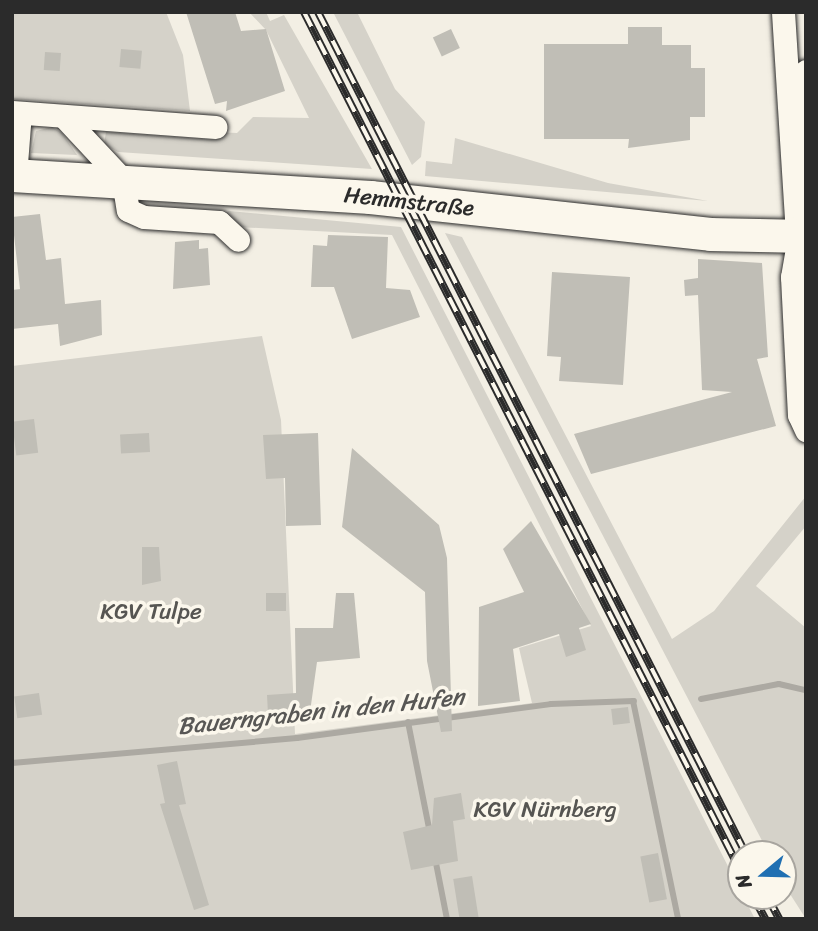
<!DOCTYPE html>
<html>
<head>
<meta charset="utf-8">
<style>
  body { margin:0 }
  #map { position:relative; width:818px; height:931px; overflow:hidden; background:#f3efe4; font-family:Sriracha,sans-serif }
  div>[style] { position:absolute }
  [style*='--x'] { left:calc(var(--x)*1px); top:calc(var(--y)*1px); width:calc(var(--w)*1px); rotate:calc(var(--a)*1deg) }
  .green>* { inset:0; background:#d5d2c9 }
  .stream>* { height:6px; margin:-3px; padding:0 3px; transform-origin:3px; border-radius:3px; background:#aca9a2 }
  .building>* { inset:0; background:#c0beb6; transform-origin:0 0 }
  .roads { filter:drop-shadow(0 0 2px #2b2b2b) drop-shadow(0 0 2px #2b2b2b) }
  .street>* { height:23px; margin:-11.5px; padding:0 11.5px; transform-origin:11.5px; border-radius:11.5px; background:#fbf7ec }
  .secondary>* { height:33px; margin:-16.5px; padding:0 16.5px; transform-origin:16.5px; border-radius:16.5px; background:#fbf7ec }
  .rail>* { height:8px; margin-top:-4px; transform-origin:0; background:repeating-linear-gradient(90deg,#fbf7ec 0 16px,#2b2b2b 0 32px); box-sizing:border-box; border-block:2px solid #2b2b2b }
  span { translate:-50% -50%; white-space:nowrap; text-align:center; line-height:1.15; -webkit-text-stroke:7px #fbf7ec; paint-order:stroke }
  .street-label { font-size:23px; color:#2b2b2b }
  .park-label { font-size:23px; color:#565552 }
  .water-label { font-size:24px; color:#585755; font-style:italic }
  .frame { position:absolute; inset:0; border:14px solid #2b2b2b; pointer-events:none }
  .north { position:absolute; left:727px; top:840px; width:70px; height:70px; box-sizing:border-box; background:#fbf7ec; border:2px solid #a8a59f; border-radius:50%; rotate:251deg; font-size:19px; font-weight:700; line-height:28px; text-align:center; color:#2b2b2b }
  .north::after { content:''; display:block; margin:auto; width:24px; height:32px; background:#1f6fb2; clip-path:polygon(50% 0,100% 100%,50% 72%,0 100%) }
</style>
</head>
<body>
<div id="map">
  <div class="green">
    <i style="clip-path:polygon(12px 12px,166px 12px,183px 55px,190px 111px,12px 99px)"></i>
    <i style="clip-path:polygon(249px 12px,266px 12px,270px 21px,284px 15px,372px 169px,118px 152px,104px 144px,106px 132px,216px 140px,214px 132px,237px 133px,253px 117px,309px 118px,266px 30px)"></i>
    <i style="clip-path:polygon(333px 12px,357px 12px,395px 89px,425px 122px,421px 157px,412px 165px)"></i>
    <i style="clip-path:polygon(52px 127px,62px 133px,77px 155px,31px 153px,36px 131px)"></i>
    <i style="clip-path:polygon(455px 138px,608px 183px,708px 201px,425px 176px,426px 161px,452px 164px)"></i>
    <i style="clip-path:polygon(229px 211px,401px 227px,755px 919px,12px 919px,12px 366px,262px 336px,281px 420px,295px 734px,532px 703px,519px 648px,591px 626px,392px 235px,238px 227px,221px 215px)"></i>
    <i style="clip-path:polygon(445px 233px,462px 237px,672px 639px,714px 611px,806px 496px,806px 526px,756px 586px,806px 628px,806px 919px,783px 883px,783px 854px,769px 854px)"></i>
  </div>
  <div class="stream">
    <i style="--x:701;--y:699;--w:79;--a:-10.9"></i>
    <i style="--x:779;--y:684;--w:28;--a:13"></i>
    <i style="--x:633;--y:701;--w:223;--a:78.3"></i>
    <i style="--x:408;--y:722;--w:113;--a:78.8"></i>
    <i style="--x:12;--y:763;--w:286;--a:-5"></i>
    <i style="--x:297;--y:738;--w:256;--a:-7.6"></i>
    <i style="--x:551;--y:704;--w:83;--a:-2.1"></i>
    <i style="--x:435;--y:858;--w:62;--a:78.9"></i>
  </div>
  <div class="building">
    <i style="clip-path:polygon(186px 12px,235px 12px,241px 31px,266px 29px,285px 91px,226px 111px,227px 101px,215px 104px)"></i>
    <i style="clip-path:polygon(628px 27px,662px 27px,662px 45px,691px 45px,691px 68px,705px 68px,705px 117px,690px 117px,690px 140px,628px 148px,629px 139px,544px 139px,544px 44px,628px 44px)"></i>
    <i style="left:451px;top:29px;width:21px;height:20px;rotate:65deg"></i>
    <i style="left:121px;top:49px;width:21px;height:18px;rotate:5deg"></i>
    <i style="left:45px;top:52px;width:16px;height:18px;rotate:4deg"></i>
    <i style="clip-path:polygon(40px 214px,46px 260px,61px 258px,65px 304px,101px 300px,102px 335px,60px 346px,58px 324px,12px 329px,12px 290px,20px 289px,12px 217px)"></i>
    <i style="clip-path:polygon(328px 235px,388px 237px,386px 288px,410px 290px,420px 317px,352px 339px,334px 287px,311px 287px,313px 245px,327px 246px)"></i>
    <i style="clip-path:polygon(199px 240px,199px 249px,208px 248px,210px 285px,173px 289px,175px 242px)"></i>
    <i style="clip-path:polygon(698px 259px,762px 263px,768px 357px,757px 359px,776px 426px,591px 474px,574px 434px,732px 392px,702px 390px,698px 295px,685px 296px,684px 280px,698px 278px)"></i>
    <i style="clip-path:polygon(552px 272px,630px 277px,623px 385px,559px 381px,561px 357px,547px 356px)"></i>
    <i style="left:34px;top:419px;width:34px;height:22px;rotate:83deg"></i>
    <i style="left:149px;top:433px;width:19px;height:29px;rotate:87deg"></i>
    <i style="clip-path:polygon(318px 433px,321px 525px,286px 526px,285px 478px,266px 479px,263px 435px)"></i>
    <i style="clip-path:polygon(352px 448px,439px 525px,447px 558px,452px 731px,441px 732px,427px 661px,425px 592px,342px 527px)"></i>
    <i style="clip-path:polygon(531px 521px,591px 624px,579px 628px,586px 650px,566px 657px,559px 634px,513px 649px,520px 701px,478px 706px,479px 607px,524px 592px,503px 549px)"></i>
    <i style="clip-path:polygon(142px 547px,159px 547px,161px 581px,142px 585px)"></i>
    <i style="left:286px;top:593px;width:18px;height:20px;rotate:90deg"></i>
    <i style="clip-path:polygon(336px 593px,354px 593px,360px 658px,317px 662px,310px 712px,268px 714px,267px 695px,296px 693px,295px 628px,333px 628px)"></i>
    <i style="left:39px;top:693px;width:22px;height:25px;rotate:82deg"></i>
    <i style="left:628px;top:707px;width:16px;height:17px;rotate:83deg"></i>
    <i style="clip-path:polygon(177px 761px,186px 804px,179px 805px,209px 905px,194px 910px,160px 804px,165px 803px,157px 765px)"></i>
    <i style="clip-path:polygon(461px 793px,465px 819px,453px 821px,458px 861px,411px 870px,403px 832px,432px 825px,434px 798px)"></i>
    <i style="left:658px;top:853px;width:47px;height:18px;rotate:79deg"></i>
    <i style="left:472px;top:876px;width:44px;height:19px;rotate:81deg"></i>
  </div>
  <div class="roads">
    <div class="street">
      <i style="--x:783;--y:12;--w:224;--a:86.4"></i>
      <i style="--x:806;--y:71;--w:83;--a:90"></i>
      <i style="--x:12;--y:112;--w:204;--a:4.2"></i>
      <i style="--x:65;--y:118;--w:85;--a:46.9"></i>
      <i style="--x:123;--y:180;--w:30;--a:81"></i>
      <i style="--x:128;--y:210;--w:17;--a:24"></i>
      <i style="--x:144;--y:217;--w:75;--a:3.8"></i>
      <i style="--x:219;--y:222;--w:26;--a:43"></i>
      <i style="--x:15;--y:176;--w:63;--a:-85.5"></i>
      <i style="--x:801;--y:225;--w:53;--a:99.8"></i>
      <i style="--x:792;--y:277;--w:138;--a:87.1"></i>
      <i style="--x:799;--y:415;--w:17;--a:65"></i>
    </div>
    <div class="secondary">
      <i style="--x:12;--y:175;--w:359;--a:3.5"></i>
      <i style="--x:370;--y:197;--w:342;--a:6.2"></i>
      <i style="--x:710;--y:234;--w:96;--a:1.2"></i>
    </div>
  </div>
  <div class="rail">
    <i style="--x:304;--y:12;--w:965;--a:63.06"></i>
    <i style="--x:318;--y:12;--w:945;--a:63.06"></i>
    <i style="--x:753;--y:896;--w:26;--a:62"></i>
    <i style="--x:767;--y:896;--w:26;--a:62"></i>
  </div>
  <div class="street-label">
    <span style="left:409px;top:202px;rotate:6deg">Hemmstraße</span>
  </div>
  <div class="park-label">
    <span style="left:151px;top:612px">KGV Tulpe</span>
    <span style="left:545px;top:810px">KGV Nürnberg</span>
  </div>
  <div class="water-label">
    <span style="left:321px;top:712px;rotate:-6deg">Bauerngraben in den Hufen</span>
  </div>
  <div class="frame"></div>
  <div class="north">N</div>
</div>
</body>
</html>
